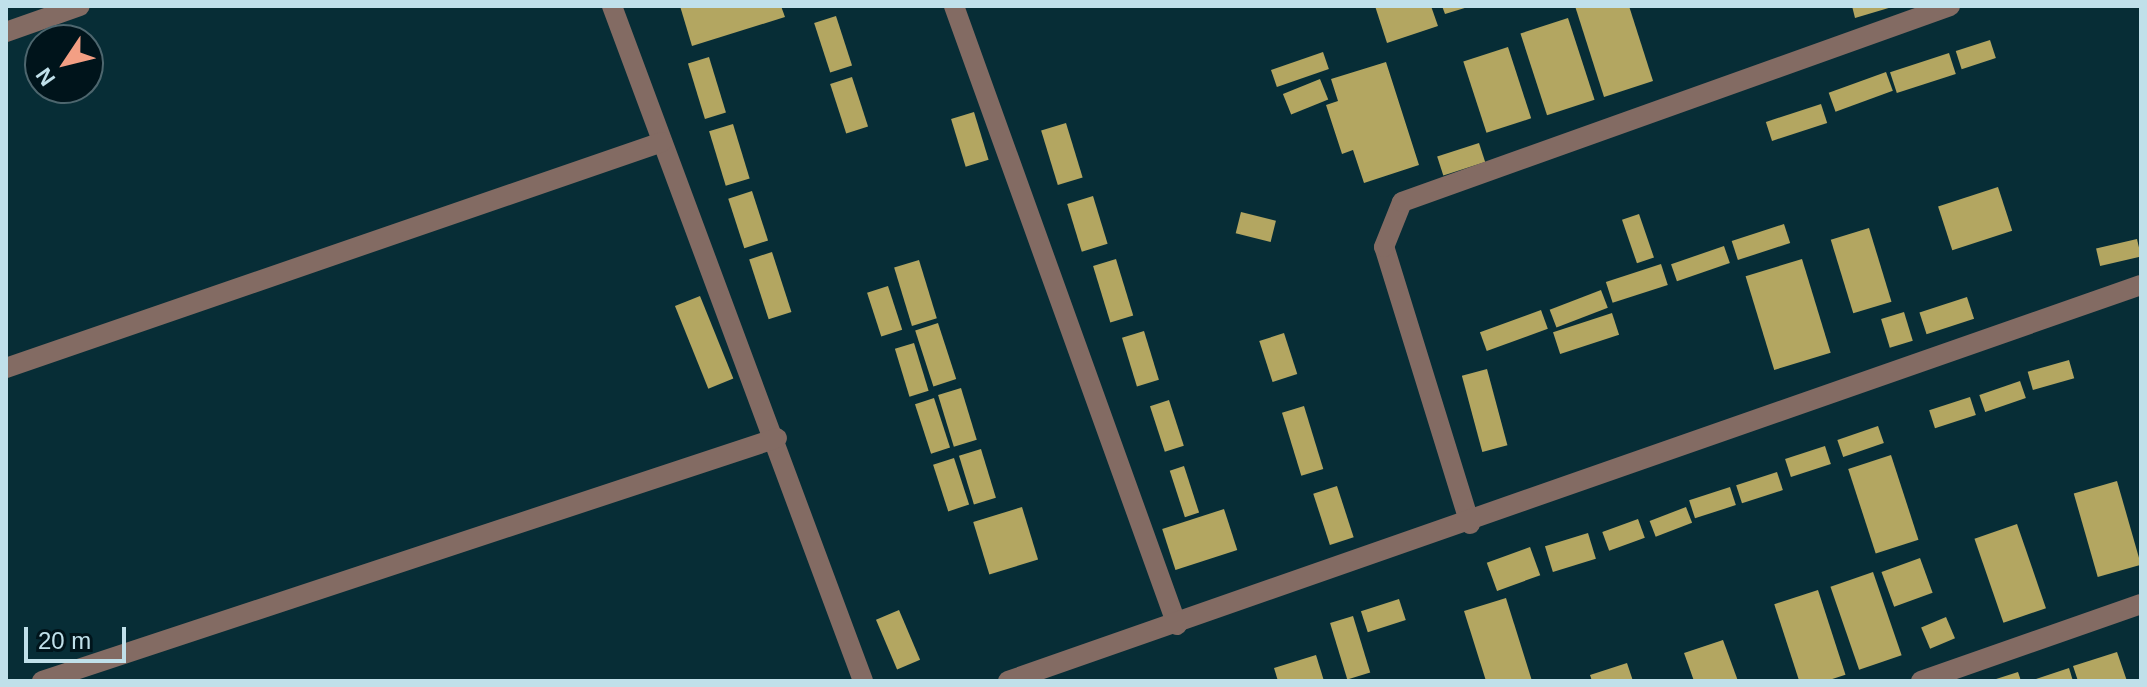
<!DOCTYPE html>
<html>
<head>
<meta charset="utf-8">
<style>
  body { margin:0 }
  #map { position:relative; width:2147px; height:687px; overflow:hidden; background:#072d36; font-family:Arial,sans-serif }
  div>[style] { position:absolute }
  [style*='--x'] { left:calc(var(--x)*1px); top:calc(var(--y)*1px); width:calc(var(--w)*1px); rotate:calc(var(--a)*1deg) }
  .building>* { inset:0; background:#b3a661; transform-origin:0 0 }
  .minor>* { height:20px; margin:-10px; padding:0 10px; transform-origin:10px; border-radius:10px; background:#836b63 }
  span { translate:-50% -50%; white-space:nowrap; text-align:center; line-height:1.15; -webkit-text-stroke:8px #00141b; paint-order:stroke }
  .frame { position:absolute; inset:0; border:8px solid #c0e0ea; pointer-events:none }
  .north { position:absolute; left:24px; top:24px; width:80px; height:80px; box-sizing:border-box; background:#00141b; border:2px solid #4d666e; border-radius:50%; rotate:235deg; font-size:22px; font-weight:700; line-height:32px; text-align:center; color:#c0e0ea }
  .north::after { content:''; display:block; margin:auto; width:28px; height:36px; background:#f39f84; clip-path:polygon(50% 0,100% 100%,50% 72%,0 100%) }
  .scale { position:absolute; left:24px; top:627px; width:102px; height:36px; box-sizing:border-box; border:4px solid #c0e0ea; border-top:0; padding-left:10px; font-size:24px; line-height:28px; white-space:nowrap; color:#c0e0ea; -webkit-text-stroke:6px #00141b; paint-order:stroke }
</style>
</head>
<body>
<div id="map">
  <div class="building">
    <i style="clip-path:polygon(680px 6px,781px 6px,785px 17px,692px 46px)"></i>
    <i style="clip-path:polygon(1375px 6px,1431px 6px,1438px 26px,1387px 43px)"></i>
    <i style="clip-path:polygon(1442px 6px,1468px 6px,1468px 7px,1445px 14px)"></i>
    <i style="clip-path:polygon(1575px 6px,1629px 6px,1653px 81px,1604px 97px)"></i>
    <i style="clip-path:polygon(1852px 6px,1892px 6px,1892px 7px,1855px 18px)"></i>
    <i style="left:836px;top:16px;width:52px;height:23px;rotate:72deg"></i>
    <i style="left:1568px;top:18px;width:86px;height:50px;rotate:72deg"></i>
    <i style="left:1990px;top:40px;width:19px;height:36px;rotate:72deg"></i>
    <i style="left:1508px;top:47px;width:75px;height:47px;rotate:72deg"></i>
    <i style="left:1323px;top:52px;width:18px;height:55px;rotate:71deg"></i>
    <i style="left:1949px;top:53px;width:22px;height:62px;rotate:72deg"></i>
    <i style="left:709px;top:57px;width:58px;height:22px;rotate:73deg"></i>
    <i style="clip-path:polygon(1386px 62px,1419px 165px,1364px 183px,1353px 150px,1342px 154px,1326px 105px,1338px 101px,1331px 79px)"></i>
    <i style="left:1886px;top:72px;width:20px;height:61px;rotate:70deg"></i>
    <i style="left:852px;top:77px;width:52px;height:23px;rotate:72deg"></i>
    <i style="left:1320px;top:79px;width:22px;height:40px;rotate:68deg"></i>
    <i style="left:1821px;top:104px;width:20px;height:58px;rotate:72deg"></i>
    <i style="left:974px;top:112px;width:50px;height:24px;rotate:73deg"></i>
    <i style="left:1066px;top:123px;width:57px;height:26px;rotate:73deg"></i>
    <i style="left:733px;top:124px;width:57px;height:25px;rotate:73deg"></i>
    <i style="left:1479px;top:143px;width:20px;height:44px;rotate:72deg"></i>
    <i style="left:1998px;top:187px;width:46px;height:63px;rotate:72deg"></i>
    <i style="left:752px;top:191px;width:52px;height:25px;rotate:72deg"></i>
    <i style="left:1093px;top:196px;width:50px;height:27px;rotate:73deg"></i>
    <i style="left:1241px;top:212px;width:36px;height:22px;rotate:14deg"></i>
    <i style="left:1639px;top:214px;width:46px;height:18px;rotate:71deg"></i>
    <i style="left:1784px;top:224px;width:20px;height:55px;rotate:72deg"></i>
    <i style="left:1869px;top:228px;width:77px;height:40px;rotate:73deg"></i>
    <i style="left:2137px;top:239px;width:18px;height:42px;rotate:77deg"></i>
    <i style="left:1724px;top:246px;width:18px;height:56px;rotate:71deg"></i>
    <i style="left:772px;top:252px;width:63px;height:24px;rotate:72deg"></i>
    <i style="left:1116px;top:259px;width:59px;height:24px;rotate:73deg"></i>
    <i style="left:1802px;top:259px;width:98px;height:59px;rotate:73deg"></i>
    <i style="left:919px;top:260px;width:61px;height:26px;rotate:73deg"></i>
    <i style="left:1661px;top:264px;width:22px;height:58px;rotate:72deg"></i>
    <i style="left:888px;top:286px;width:46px;height:22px;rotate:72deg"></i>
    <i style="left:1601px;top:290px;width:19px;height:55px;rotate:69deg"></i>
    <i style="left:700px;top:296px;width:89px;height:27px;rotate:68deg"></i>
    <i style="left:1967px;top:297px;width:23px;height:50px;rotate:72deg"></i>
    <i style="left:1541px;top:310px;width:20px;height:65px;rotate:70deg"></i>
    <i style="left:1904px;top:312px;width:30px;height:24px;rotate:73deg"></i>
    <i style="left:1612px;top:313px;width:23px;height:62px;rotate:72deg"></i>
    <i style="left:938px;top:323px;width:59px;height:24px;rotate:72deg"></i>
    <i style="left:1144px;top:331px;width:51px;height:23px;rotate:73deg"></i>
    <i style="left:1284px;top:333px;width:43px;height:26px;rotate:72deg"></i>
    <i style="left:914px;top:343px;width:50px;height:20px;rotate:73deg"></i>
    <i style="left:2069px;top:360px;width:19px;height:43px;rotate:74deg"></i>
    <i style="left:1487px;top:369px;width:79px;height:26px;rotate:75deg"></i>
    <i style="left:2020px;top:381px;width:18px;height:43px;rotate:71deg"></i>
    <i style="left:961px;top:388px;width:54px;height:24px;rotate:73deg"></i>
    <i style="left:1970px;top:397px;width:19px;height:43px;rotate:72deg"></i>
    <i style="left:934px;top:398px;width:52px;height:20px;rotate:72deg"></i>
    <i style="left:1169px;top:400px;width:48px;height:20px;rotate:72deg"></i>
    <i style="left:1304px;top:406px;width:66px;height:23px;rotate:73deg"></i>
    <i style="left:1878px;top:426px;width:18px;height:43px;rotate:71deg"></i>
    <i style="left:1825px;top:446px;width:19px;height:42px;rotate:72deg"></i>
    <i style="left:981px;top:449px;width:51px;height:23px;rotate:73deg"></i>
    <i style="left:1891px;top:455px;width:89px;height:45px;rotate:72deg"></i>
    <i style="left:954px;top:458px;width:49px;height:22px;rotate:72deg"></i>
    <i style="left:1184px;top:466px;width:49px;height:15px;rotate:72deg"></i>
    <i style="left:1777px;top:472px;width:19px;height:43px;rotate:72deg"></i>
    <i style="left:2117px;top:481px;width:87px;height:45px;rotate:74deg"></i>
    <i style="left:1337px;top:486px;width:54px;height:25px;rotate:72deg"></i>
    <i style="left:1730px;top:487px;width:19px;height:43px;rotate:72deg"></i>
    <i style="left:1022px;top:507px;width:55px;height:51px;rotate:73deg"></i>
    <i style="left:1686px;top:507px;width:17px;height:39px;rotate:69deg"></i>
    <i style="left:1224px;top:509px;width:43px;height:65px;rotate:72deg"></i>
    <i style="left:1638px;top:519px;width:20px;height:38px;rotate:70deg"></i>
    <i style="left:2017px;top:524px;width:89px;height:45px;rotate:71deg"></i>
    <i style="left:1588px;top:533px;width:27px;height:45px;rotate:73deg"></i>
    <i style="left:1530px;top:547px;width:30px;height:46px;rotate:70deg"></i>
    <i style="left:1920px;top:558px;width:37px;height:41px;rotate:70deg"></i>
    <i style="left:1873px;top:572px;width:88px;height:45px;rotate:71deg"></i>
    <i style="left:1818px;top:590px;width:89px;height:46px;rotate:72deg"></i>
    <i style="clip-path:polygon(1506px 598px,1532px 681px,1486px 681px,1464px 611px)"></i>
    <i style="left:1399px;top:599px;width:22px;height:40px;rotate:72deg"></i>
    <i style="left:899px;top:610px;width:54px;height:25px;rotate:67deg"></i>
    <i style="left:1353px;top:616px;width:59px;height:24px;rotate:73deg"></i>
    <i style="left:1946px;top:617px;width:23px;height:27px;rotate:67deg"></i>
    <i style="clip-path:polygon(1723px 640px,1738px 681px,1694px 681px,1684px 653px)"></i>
    <i style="clip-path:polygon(2117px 652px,2127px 681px,2078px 681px,2073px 666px)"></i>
    <i style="clip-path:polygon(1316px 655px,1324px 681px,1278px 681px,1274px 668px)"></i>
    <i style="clip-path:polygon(1627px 663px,1633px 681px,1592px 681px,1590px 675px)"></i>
    <i style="clip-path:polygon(2069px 668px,2073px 681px,2033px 681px,2033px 680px)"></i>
    <i style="clip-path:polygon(2018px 672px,2021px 681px,1993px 681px,1993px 680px)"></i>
  </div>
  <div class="minor">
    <i style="--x:612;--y:6;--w:720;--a:69.6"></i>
    <i style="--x:954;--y:6;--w:658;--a:70.19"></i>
    <i style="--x:6;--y:32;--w:78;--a:-19.4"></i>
    <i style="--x:6;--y:368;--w:694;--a:-19.01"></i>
    <i style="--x:1470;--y:524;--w:290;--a:-107.2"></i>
    <i style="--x:1384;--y:247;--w:48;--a:-68.2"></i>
    <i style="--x:1402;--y:202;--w:582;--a:-19.68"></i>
    <i style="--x:42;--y:681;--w:774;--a:-18.29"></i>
    <i style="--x:1008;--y:681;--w:1200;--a:-19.27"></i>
    <i style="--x:1921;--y:681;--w:233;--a:-19.3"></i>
  </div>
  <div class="frame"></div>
  <div class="north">N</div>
  <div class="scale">20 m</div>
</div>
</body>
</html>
